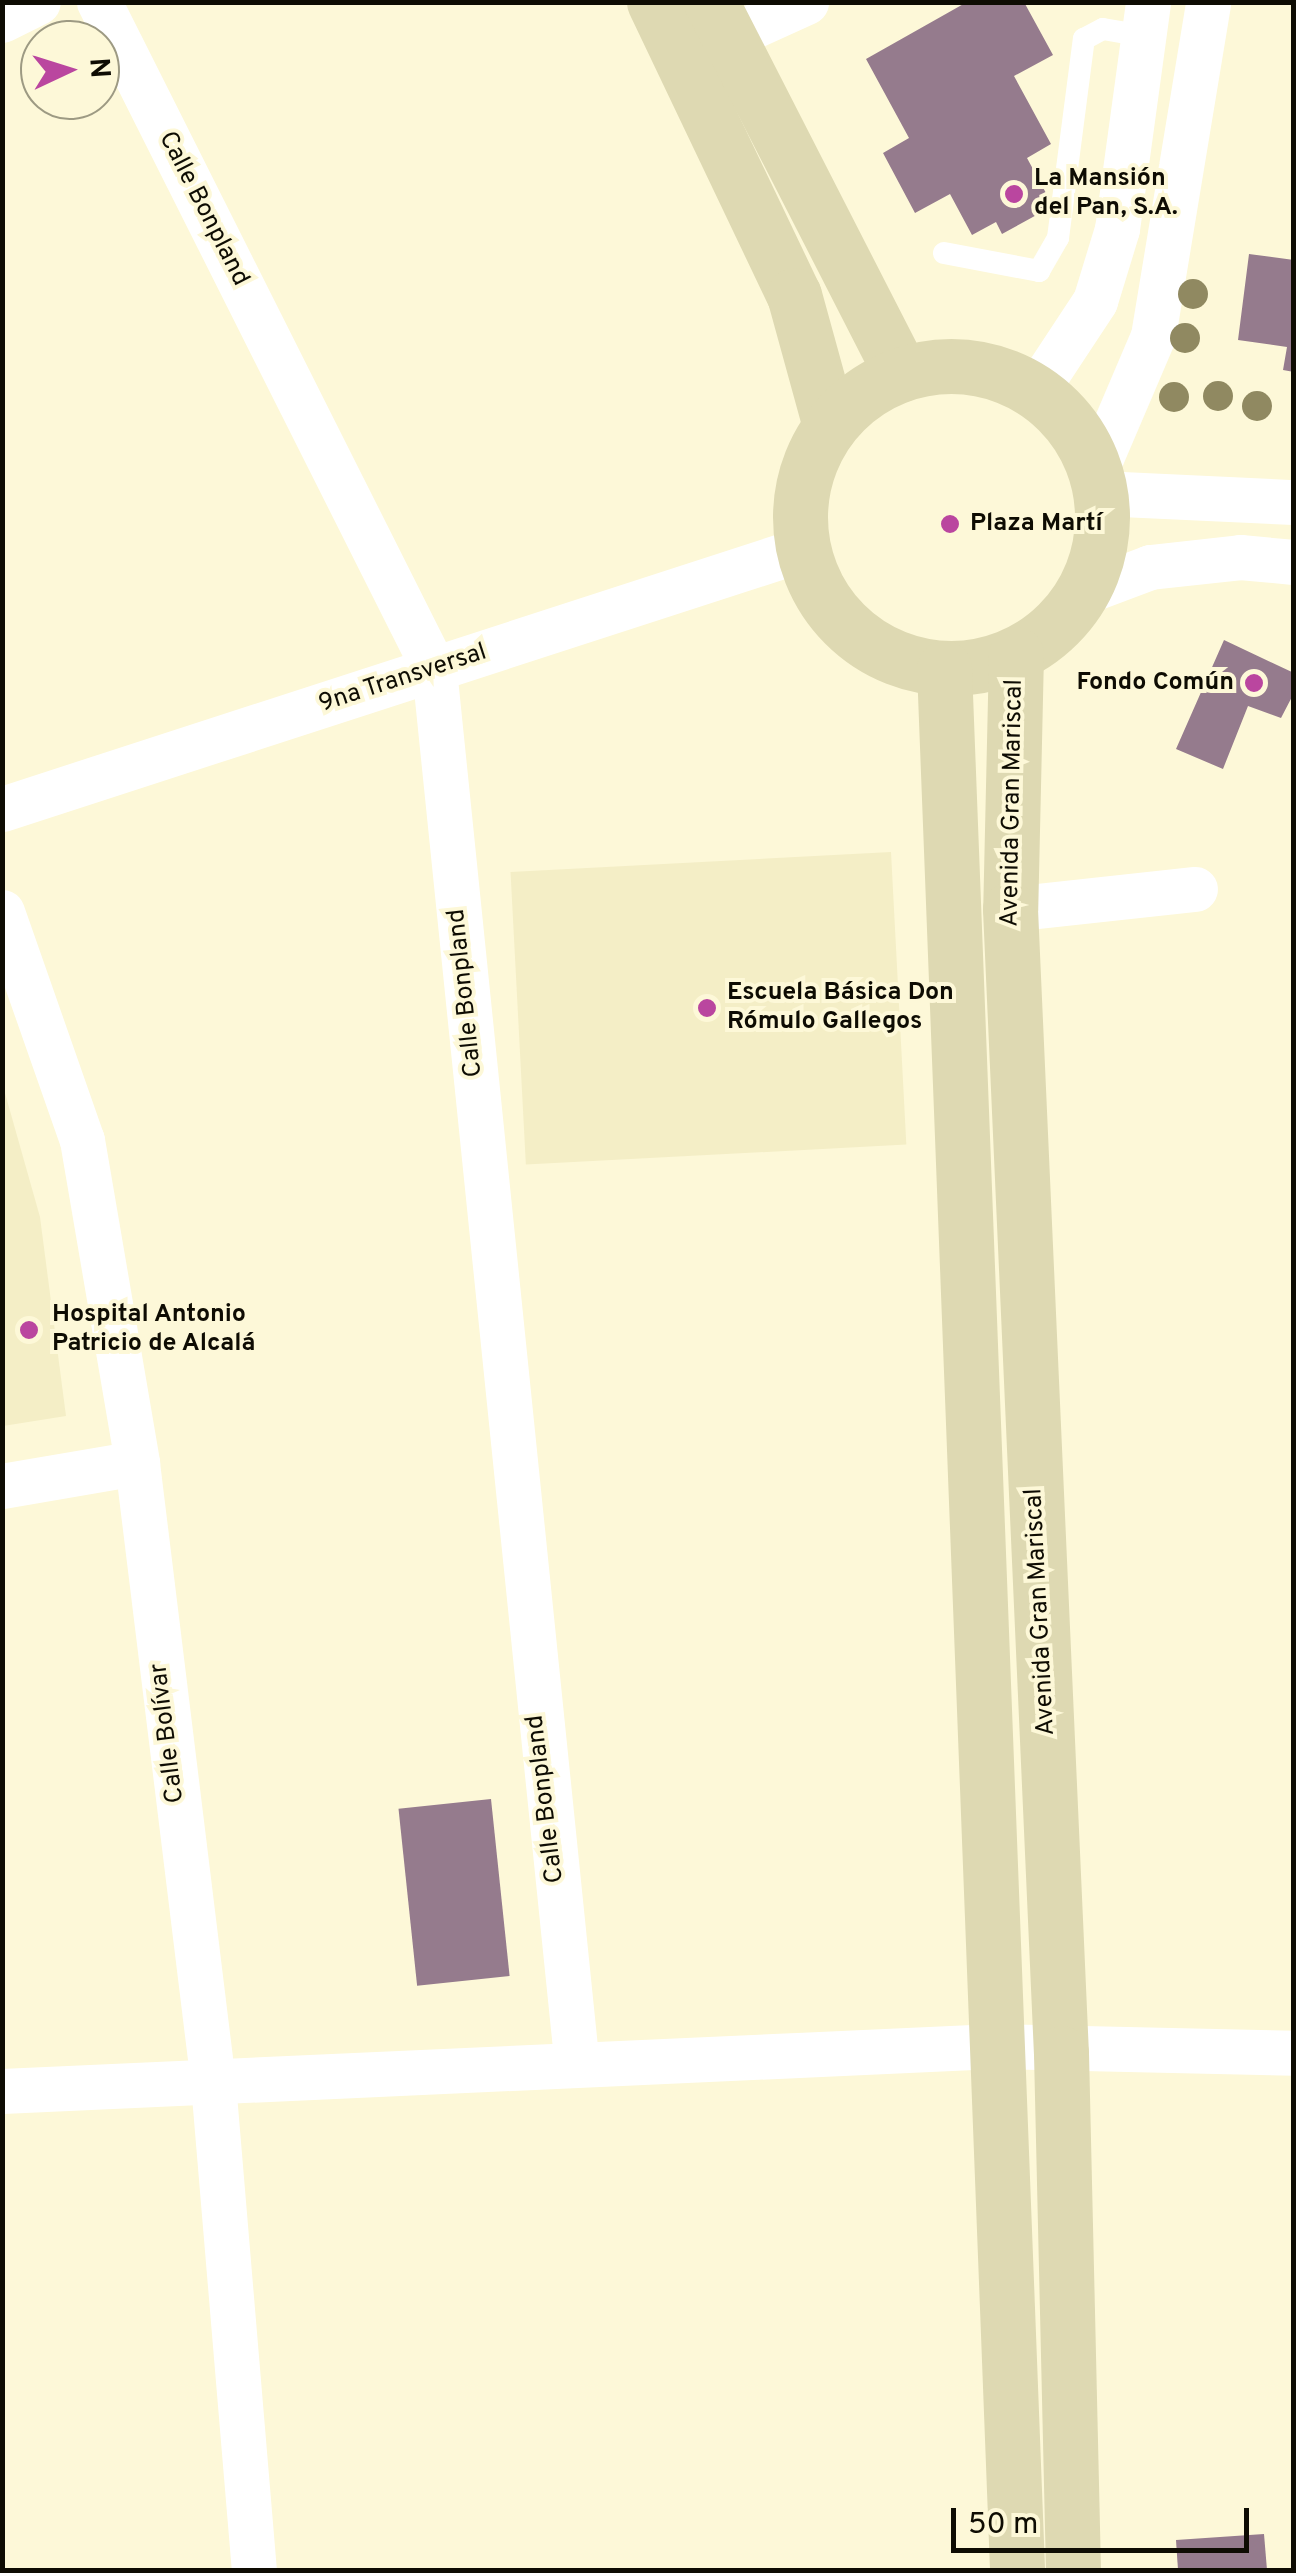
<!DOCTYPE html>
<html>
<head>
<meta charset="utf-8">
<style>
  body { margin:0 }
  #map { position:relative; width:1296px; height:2573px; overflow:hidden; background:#fdf8d8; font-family:Overpass,sans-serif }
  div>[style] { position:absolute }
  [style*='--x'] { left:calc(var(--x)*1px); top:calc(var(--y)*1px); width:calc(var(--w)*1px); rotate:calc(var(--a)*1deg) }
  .built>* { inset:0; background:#f4eec6; transform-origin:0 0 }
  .building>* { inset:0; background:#957b8d; transform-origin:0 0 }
  .lane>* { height:22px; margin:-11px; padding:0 11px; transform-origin:11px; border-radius:11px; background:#fff }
  .street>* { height:45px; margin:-22.5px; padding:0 22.5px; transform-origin:22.5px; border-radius:22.5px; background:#fff }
  .secondary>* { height:55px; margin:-27.5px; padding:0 27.5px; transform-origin:27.5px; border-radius:27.5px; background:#ded9b2 }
  .secondary>.ring { margin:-27.5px; padding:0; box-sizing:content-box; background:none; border:55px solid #ded9b2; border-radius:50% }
  .trees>* { width:30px; height:30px; margin:-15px; border-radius:50%; background:#908961 }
  .dots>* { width:28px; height:28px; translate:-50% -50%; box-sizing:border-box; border:5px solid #fdf8d8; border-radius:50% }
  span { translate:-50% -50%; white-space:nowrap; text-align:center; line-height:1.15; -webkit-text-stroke:8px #fdf8d8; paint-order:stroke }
  .poi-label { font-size:25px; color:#0e0c03; font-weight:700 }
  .left { translate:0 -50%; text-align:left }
  .right { translate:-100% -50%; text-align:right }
  .street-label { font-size:25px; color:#0e0c03 }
  .frame { position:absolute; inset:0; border:5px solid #0e0c03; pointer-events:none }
  .north { position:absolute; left:20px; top:20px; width:100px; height:100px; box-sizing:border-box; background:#fdf8d8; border:2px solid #9d9a83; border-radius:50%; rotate:86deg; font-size:28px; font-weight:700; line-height:40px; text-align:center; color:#0e0c03 }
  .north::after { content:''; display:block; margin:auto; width:35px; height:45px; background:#ba469f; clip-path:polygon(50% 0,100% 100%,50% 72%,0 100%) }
  .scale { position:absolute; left:951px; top:2508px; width:298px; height:45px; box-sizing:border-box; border:5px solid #0e0c03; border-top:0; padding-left:12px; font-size:30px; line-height:35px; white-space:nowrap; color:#0e0c03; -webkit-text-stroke:8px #fdf8d8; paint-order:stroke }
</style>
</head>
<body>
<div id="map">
  <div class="built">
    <i style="left:891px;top:852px;width:293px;height:381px;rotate:87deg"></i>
    <i style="clip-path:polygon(3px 1086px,40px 1217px,66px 1416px,3px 1426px)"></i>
  </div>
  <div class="building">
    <i style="clip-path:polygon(967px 2px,1024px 2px,1053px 55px,1014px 76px,1051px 144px,1027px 158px,1053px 206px,1002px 234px,996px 222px,972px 235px,950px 194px,915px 213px,883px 153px,909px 138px,866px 59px)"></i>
    <i style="clip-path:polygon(1249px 254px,1294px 260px,1294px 372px,1283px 370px,1287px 347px,1238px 340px)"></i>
    <i style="clip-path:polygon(1224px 640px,1294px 673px,1294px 693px,1281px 718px,1248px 706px,1223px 769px,1176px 749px)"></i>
    <i style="left:491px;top:1799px;width:178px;height:93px;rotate:84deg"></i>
    <i style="clip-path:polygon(1264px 2534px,1267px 2570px,1178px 2570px,1176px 2540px)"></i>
  </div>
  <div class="lane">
    <i style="--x:944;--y:253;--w:97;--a:10.7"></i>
    <i style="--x:1039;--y:271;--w:38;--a:-60"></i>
    <i style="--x:1058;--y:238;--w:201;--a:-82.6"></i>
    <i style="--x:1084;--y:39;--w:21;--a:-28"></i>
    <i style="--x:1103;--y:29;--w:42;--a:9.7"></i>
  </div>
  <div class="street">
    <i style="--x:99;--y:2;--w:746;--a:63.33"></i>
    <i style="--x:434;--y:669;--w:1396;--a:84.16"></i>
    <i style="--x:2;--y:20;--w:40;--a:-26.6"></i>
    <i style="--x:727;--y:38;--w:87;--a:-24.5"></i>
    <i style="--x:1035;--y:392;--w:109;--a:-56.6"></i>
    <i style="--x:1095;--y:301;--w:75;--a:-73"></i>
    <i style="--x:1117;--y:229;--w:229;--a:-82.2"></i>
    <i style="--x:1095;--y:472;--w:148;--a:-66.9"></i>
    <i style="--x:1153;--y:336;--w:338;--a:-80.6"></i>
    <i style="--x:1100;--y:493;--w:194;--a:2.7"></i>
    <i style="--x:1081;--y:593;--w:74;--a:-20.6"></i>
    <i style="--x:1150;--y:567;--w:91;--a:-6.3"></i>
    <i style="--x:1240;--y:557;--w:54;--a:5.3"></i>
    <i style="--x:2;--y:809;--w:842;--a:-17.98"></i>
    <i style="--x:1010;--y:909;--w:186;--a:-6.2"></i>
    <i style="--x:2;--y:912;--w:242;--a:70.7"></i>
    <i style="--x:82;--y:1140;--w:328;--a:80.3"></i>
    <i style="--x:137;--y:1463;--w:625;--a:83.01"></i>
    <i style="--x:213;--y:2083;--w:489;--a:85.2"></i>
    <i style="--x:2;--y:1486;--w:137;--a:-9.7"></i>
    <i style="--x:2;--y:2091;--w:994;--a:-2.59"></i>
    <i style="--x:995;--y:2046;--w:299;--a:1.3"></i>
  </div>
  <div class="secondary">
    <i style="--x:654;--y:2;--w:325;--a:64.5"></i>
    <i style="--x:794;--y:295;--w:136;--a:74.6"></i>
    <i style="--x:711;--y:2;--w:418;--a:62.9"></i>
    <i class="ring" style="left:800px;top:366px;width:247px;height:247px"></i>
    <i style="--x:1016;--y:654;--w:255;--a:91.3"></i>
    <i style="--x:1010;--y:909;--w:1145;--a:87.45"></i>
    <i style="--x:1061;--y:2053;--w:517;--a:88.67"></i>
    <i style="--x:944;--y:668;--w:1903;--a:87.8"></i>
  </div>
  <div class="trees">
    <i style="left:1193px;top:294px"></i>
    <i style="left:1185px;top:338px"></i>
    <i style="left:1218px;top:396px"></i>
    <i style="left:1174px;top:397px"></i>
    <i style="left:1257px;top:406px"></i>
  </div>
  <div class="dots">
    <i style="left:1014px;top:194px;background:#ba469f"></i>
    <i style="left:950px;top:524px;background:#ba469f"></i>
    <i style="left:1254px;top:683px;background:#ba469f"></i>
    <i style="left:707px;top:1008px;background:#ba469f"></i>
    <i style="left:29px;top:1330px;background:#ba469f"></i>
  </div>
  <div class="poi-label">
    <span class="left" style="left:1034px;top:194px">La Mansión<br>del Pan, S.A.</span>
    <span class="left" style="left:970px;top:524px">Plaza Martí</span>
    <span class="right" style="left:1234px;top:683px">Fondo Común</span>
    <span class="left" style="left:727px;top:1008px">Escuela Básica Don<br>Rómulo Gallegos</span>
    <span class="left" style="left:52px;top:1330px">Hospital Antonio<br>Patricio de Alcalá</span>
  </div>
  <div class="street-label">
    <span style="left:203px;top:209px;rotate:63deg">Calle Bonpland</span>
    <span style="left:403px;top:679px;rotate:-18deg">9na Transversal</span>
    <span style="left:1013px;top:803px;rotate:-89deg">Avenida Gran Mariscal</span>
    <span style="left:466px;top:993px;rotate:-96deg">Calle Bonpland</span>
    <span style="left:1041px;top:1612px;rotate:-93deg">Avenida Gran Mariscal</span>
    <span style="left:168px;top:1733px;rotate:-97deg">Calle Bolívar</span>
    <span style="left:546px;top:1799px;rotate:-97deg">Calle Bonpland</span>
  </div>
  <div class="frame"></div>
  <div class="north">N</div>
  <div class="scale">50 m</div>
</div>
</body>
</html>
